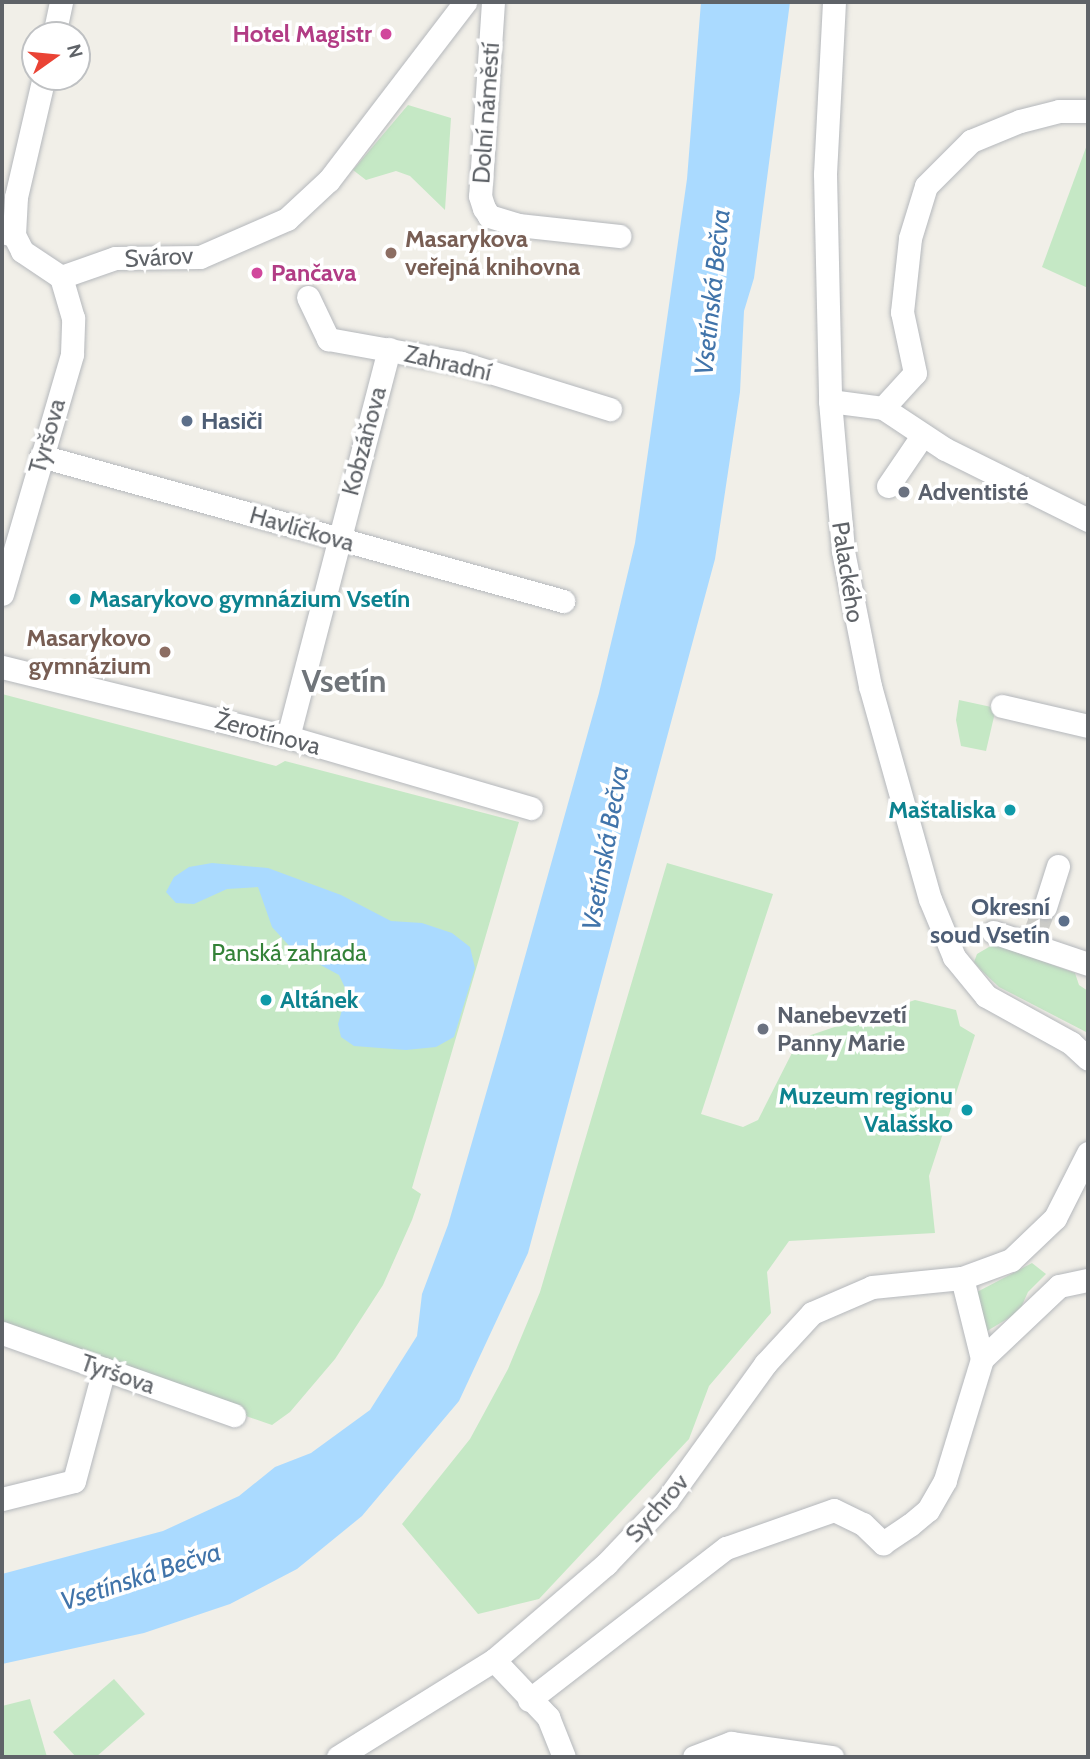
<!DOCTYPE html>
<html>
<head>
<meta charset="utf-8">
<style>
  body { margin:0 }
  #map { position:relative; width:1090px; height:1759px; overflow:hidden; background:#f1efe8; font-family:Cabin,sans-serif }
  div>[style] { position:absolute }
  [style*='--x'] { left:calc(var(--x)*1px); top:calc(var(--y)*1px); width:calc(var(--w)*1px); rotate:calc(var(--a)*1deg) }
  .green>* { inset:0; background:#c5e8c5 }
  .water>* { inset:0; background:#aadaff }
  .minor-tunnel>* { height:23px; margin-top:-11.5px; transform-origin:0; background:repeating-linear-gradient(90deg,#ccccc8 0 23px,transparent 0 34px) }
  .roads { filter:drop-shadow(0 0 2px #b5b8bc) drop-shadow(0 0 2px #b5b8bc) }
  .minor>* { height:23px; margin:-11.5px; padding:0 11.5px; transform-origin:11.5px; border-radius:11.5px; background:#fff }
  .dots>* { width:19px; height:19px; translate:-50% -50%; box-sizing:border-box; border:4px solid #fff; border-radius:50% }
  span { translate:-50% -50%; white-space:nowrap; text-align:center; line-height:1.15; -webkit-text-stroke:7px #fff; paint-order:stroke }
  .hotel-label { font-size:24px; color:#b23c85; font-weight:700 }
  .right { translate:-100% -50%; text-align:right }
  .left { translate:0 -50%; text-align:left }
  .street-label { font-size:24px; color:#5f6368 }
  .education-label { font-size:24px; color:#785e54; font-weight:700 }
  .service-label { font-size:24px; color:#4e5e75; font-weight:700 }
  .worship-label { font-size:24px; color:#5b616d; font-weight:700 }
  .culture-label { font-size:24px; color:#0d838f; font-weight:700 }
  .park-label { font-size:24px; color:#348238 }
  .water-label { font-size:26px; color:#4174aa; font-style:italic }
  .district-label { font-size:32px; color:#70757a; font-weight:700 }
  .frame { position:absolute; inset:0; border:4px solid #5f6368; pointer-events:none }
  .north { position:absolute; left:21px; top:21px; width:70px; height:70px; box-sizing:border-box; background:#fff; border:2px solid #bfc1c3; border-radius:50%; rotate:75deg; font-size:19px; font-weight:700; line-height:28px; text-align:center; color:#5f6368 }
  .north::after { content:''; display:block; margin:auto; width:24px; height:32px; background:#ea4335; clip-path:polygon(50% 0,100% 100%,50% 72%,0 100%) }
</style>
</head>
<body>
<div id="map">
  <div class="green">
    <i style="clip-path:polygon(408px 105px,451px 118px,445px 210px,410px 176px,396px 171px,366px 180px,353px 170px)"></i>
    <i style="clip-path:polygon(1088px 142px,1088px 288px,1042px 267px)"></i>
    <i style="clip-path:polygon(2px 694px,276px 766px,285px 761px,519px 822px,412px 1188px,421px 1194px,412px 1220px,383px 1285px,335px 1359px,290px 1412px,272px 1425px,2px 1332px)"></i>
    <i style="clip-path:polygon(959px 700px,996px 708px,986px 751px,961px 746px,956px 720px)"></i>
    <i style="clip-path:polygon(667px 863px,773px 894px,701px 1114px,743px 1127px,758px 1120px,799px 1039px,915px 1000px,956px 1010px,960px 1026px,975px 1035px,929px 1176px,935px 1233px,789px 1241px,767px 1272px,771px 1313px,709px 1386px,689px 1439px,539px 1599px,478px 1614px,402px 1524px,470px 1439px,508px 1369px,540px 1292px)"></i>
    <i style="clip-path:polygon(994px 944px,1075px 973px,1079px 985px,1088px 991px,1088px 1033px,999px 987px,982px 971px,974px 962px,977px 954px)"></i>
    <i style="clip-path:polygon(1032px 1263px,1046px 1274px,1028px 1292px,1019px 1312px,987px 1331px,978px 1319px,977px 1292px)"></i>
    <i style="clip-path:polygon(114px 1679px,145px 1714px,96px 1757px,76px 1757px,53px 1732px)"></i>
    <i style="clip-path:polygon(30px 1699px,47px 1757px,2px 1757px,2px 1706px)"></i>
  </div>
  <div class="water">
    <i style="clip-path:polygon(701px 2px,790px 2px,754px 278px,744px 311px,740px 392px,715px 559px,528px 1253px,459px 1401px,362px 1516px,297px 1569px,230px 1604px,144px 1633px,2px 1664px,2px 1574px,163px 1531px,239px 1496px,275px 1467px,311px 1453px,370px 1410px,417px 1336px,422px 1294px,448px 1225px,503px 1035px,599px 693px,635px 543px,687px 179px)"></i>
    <i style="clip-path:polygon(212px 863px,268px 868px,341px 895px,391px 921px,422px 923px,452px 933px,470px 947px,475px 968px,454px 1037px,436px 1047px,406px 1050px,354px 1046px,341px 1037px,338px 1024px,347px 992px,339px 975px,293px 950px,272px 927px,258px 887px,227px 889px,194px 904px,176px 903px,166px 892px,174px 877px,189px 867px)"></i>
  </div>
  <div class="minor-tunnel">
    <i style="--x:1036;--y:930;--w:25;--a:-69"></i>
  </div>
  <div class="roads">
    <div class="minor">
      <i style="--x:493;--y:2;--w:194;--a:93.8"></i>
      <i style="--x:480;--y:196;--w:13;--a:72"></i>
      <i style="--x:484;--y:208;--w:9;--a:58"></i>
      <i style="--x:489;--y:216;--w:30;--a:17"></i>
      <i style="--x:518;--y:225;--w:102;--a:6.2"></i>
      <i style="--x:834;--y:2;--w:172;--a:93"></i>
      <i style="--x:825;--y:174;--w:227;--a:88.7"></i>
      <i style="--x:830;--y:401;--w:151;--a:85"></i>
      <i style="--x:843;--y:551;--w:138;--a:78.7"></i>
      <i style="--x:870;--y:686;--w:221;--a:74.3"></i>
      <i style="--x:930;--y:899;--w:63;--a:67.5"></i>
      <i style="--x:954;--y:957;--w:50;--a:50.6"></i>
      <i style="--x:986;--y:996;--w:97;--a:28.9"></i>
      <i style="--x:1071;--y:1043;--w:23;--a:43"></i>
      <i style="--x:54;--y:35;--w:34;--a:-78"></i>
      <i style="--x:2;--y:232;--w:12;--a:14"></i>
      <i style="--x:14;--y:235;--w:18;--a:63"></i>
      <i style="--x:22;--y:251;--w:47;--a:33.7"></i>
      <i style="--x:14;--y:235;--w:38;--a:-87"></i>
      <i style="--x:16;--y:197;--w:123;--a:-76.9"></i>
      <i style="--x:61;--y:277;--w:57;--a:-19.4"></i>
      <i style="--x:115;--y:258;--w:85;--a:-0.7"></i>
      <i style="--x:200;--y:257;--w:95;--a:-23.6"></i>
      <i style="--x:287;--y:219;--w:57;--a:-42.9"></i>
      <i style="--x:329;--y:180;--w:224;--a:-52.6"></i>
      <i style="--x:308;--y:297;--w:47;--a:64.5"></i>
      <i style="--x:328;--y:339;--w:135;--a:10.2"></i>
      <i style="--x:461;--y:363;--w:156;--a:17.2"></i>
      <i style="--x:830;--y:401;--w:53;--a:7.5"></i>
      <i style="--x:883;--y:408;--w:74;--a:33.5"></i>
      <i style="--x:945;--y:449;--w:160;--a:26.4"></i>
      <i style="--x:883;--y:408;--w:47;--a:-47.6"></i>
      <i style="--x:915;--y:373;--w:62;--a:-102"></i>
      <i style="--x:902;--y:312;--w:74;--a:-83.8"></i>
      <i style="--x:910;--y:238;--w:54;--a:-72.9"></i>
      <i style="--x:926;--y:186;--w:64;--a:-45"></i>
      <i style="--x:971;--y:141;--w:53;--a:-22.2"></i>
      <i style="--x:1020;--y:121;--w:40;--a:-14.4"></i>
      <i style="--x:1059;--y:111;--w:29;--a:0"></i>
      <i style="--x:41;--y:456;--w:542;--a:15.52"></i>
      <i style="--x:888;--y:486;--w:60;--a:-55.8"></i>
      <i style="--x:2;--y:594;--w:250;--a:-73.7"></i>
      <i style="--x:72;--y:354;--w:36;--a:-88"></i>
      <i style="--x:73;--y:318;--w:43;--a:-106.3"></i>
      <i style="--x:2;--y:667;--w:294;--a:13.8"></i>
      <i style="--x:288;--y:737;--w:253;--a:16.3"></i>
      <i style="--x:1002;--y:706;--w:88;--a:13.1"></i>
      <i style="--x:288;--y:737;--w:401;--a:-75.4"></i>
      <i style="--x:1045;--y:907;--w:43;--a:-72.4"></i>
      <i style="--x:993;--y:932;--w:100;--a:18.6"></i>
      <i style="--x:962;--y:1278;--w:83;--a:76.1"></i>
      <i style="--x:982;--y:1359;--w:106;--a:-43.5"></i>
      <i style="--x:1059;--y:1286;--w:30;--a:-12"></i>
      <i style="--x:2;--y:1333;--w:246;--a:19.5"></i>
      <i style="--x:2;--y:1499;--w:74;--a:-14"></i>
      <i style="--x:74;--y:1481;--w:116;--a:-75"></i>
      <i style="--x:494;--y:1660;--w:79;--a:46.5"></i>
      <i style="--x:548;--y:1717;--w:43;--a:68.2"></i>
      <i style="--x:529;--y:1700;--w:249;--a:-37.7"></i>
      <i style="--x:726;--y:1548;--w:114;--a:-19.4"></i>
      <i style="--x:834;--y:1510;--w:32;--a:26"></i>
      <i style="--x:863;--y:1524;--w:28;--a:44"></i>
      <i style="--x:883;--y:1543;--w:32;--a:-34"></i>
      <i style="--x:910;--y:1525;--w:23;--a:-40"></i>
      <i style="--x:928;--y:1510;--w:34;--a:-60"></i>
      <i style="--x:945;--y:1480;--w:127;--a:-73"></i>
      <i style="--x:338;--y:1757;--w:184;--a:-31.9"></i>
      <i style="--x:494;--y:1660;--w:148;--a:-40.6"></i>
      <i style="--x:606;--y:1564;--w:88;--a:-46.4"></i>
      <i style="--x:667;--y:1500;--w:168;--a:-54.2"></i>
      <i style="--x:765;--y:1364;--w:69;--a:-47.3"></i>
      <i style="--x:812;--y:1313;--w:65;--a:-23.4"></i>
      <i style="--x:872;--y:1287;--w:90;--a:-5.7"></i>
      <i style="--x:962;--y:1278;--w:52;--a:-20.2"></i>
      <i style="--x:1011;--y:1260;--w:61;--a:-43.7"></i>
      <i style="--x:1055;--y:1218;--w:73;--a:-63.1"></i>
      <i style="--x:694;--y:1757;--w:40;--a:-21"></i>
      <i style="--x:731;--y:1743;--w:102;--a:7.9"></i>
    </div>
  </div>
  <div class="dots">
    <i style="left:386px;top:34px;background:#d1479c"></i>
    <i style="left:391px;top:253px;background:#8d6e63"></i>
    <i style="left:257px;top:273px;background:#d1479c"></i>
    <i style="left:187px;top:421px;background:#5c6f8a"></i>
    <i style="left:904px;top:492px;background:#6b7280"></i>
    <i style="left:75px;top:599px;background:#0f9aa8"></i>
    <i style="left:165px;top:652px;background:#8d6e63"></i>
    <i style="left:1010px;top:810px;background:#0f9aa8"></i>
    <i style="left:1064px;top:921px;background:#5c6f8a"></i>
    <i style="left:266px;top:1000px;background:#0f9aa8"></i>
    <i style="left:763px;top:1029px;background:#6b7280"></i>
    <i style="left:967px;top:1110px;background:#0f9aa8"></i>
  </div>
  <div class="hotel-label">
    <span class="right" style="left:372px;top:34px">Hotel Magistr</span>
    <span class="left" style="left:271px;top:273px">Pančava</span>
  </div>
  <div class="street-label">
    <span style="left:486px;top:113px;rotate:-86deg">Dolní náměstí</span>
    <span style="left:159px;top:257px;rotate:-3deg">Svárov</span>
    <span style="left:448px;top:363px;rotate:13deg">Zahradní</span>
    <span style="left:47px;top:436px;rotate:-74deg">Tyršova</span>
    <span style="left:364px;top:441px;rotate:-75deg">Kobzáňova</span>
    <span style="left:302px;top:529px;rotate:16deg">Havlíčkova</span>
    <span style="left:848px;top:572px;rotate:81deg">Palackého</span>
    <span style="left:268px;top:733px;rotate:15deg">Žerotínova</span>
    <span style="left:118px;top:1374px;rotate:19deg">Tyršova</span>
    <span style="left:657px;top:1508px;rotate:-49deg">Sychrov</span>
  </div>
  <div class="education-label">
    <span class="left" style="left:405px;top:253px">Masarykova<br>veřejná knihovna</span>
    <span class="right" style="left:151px;top:652px">Masarykovo<br>gymnázium</span>
  </div>
  <div class="service-label">
    <span class="left" style="left:201px;top:421px">Hasiči</span>
    <span class="right" style="left:1050px;top:921px">Okresní<br>soud Vsetín</span>
  </div>
  <div class="worship-label">
    <span class="left" style="left:918px;top:492px">Adventisté</span>
    <span class="left" style="left:777px;top:1029px">Nanebevzetí<br>Panny Marie</span>
  </div>
  <div class="culture-label">
    <span class="left" style="left:89px;top:599px">Masarykovo gymnázium Vsetín</span>
    <span class="right" style="left:996px;top:810px">Maštaliska</span>
    <span class="left" style="left:280px;top:1000px">Altánek</span>
    <span class="right" style="left:953px;top:1110px">Muzeum regionu<br>Valašsko</span>
  </div>
  <div class="park-label">
    <span style="left:289px;top:953px">Panská zahrada</span>
  </div>
  <div class="water-label">
    <span style="left:713px;top:292px;rotate:-84deg">Vsetínská Bečva</span>
    <span style="left:606px;top:848px;rotate:-80deg">Vsetínská Bečva</span>
    <span style="left:141px;top:1577px;rotate:-18deg">Vsetínská Bečva</span>
  </div>
  <div class="district-label">
    <span style="left:344px;top:681px">Vsetín</span>
  </div>
  <div class="frame"></div>
  <div class="north">N</div>
</div>
</body>
</html>
